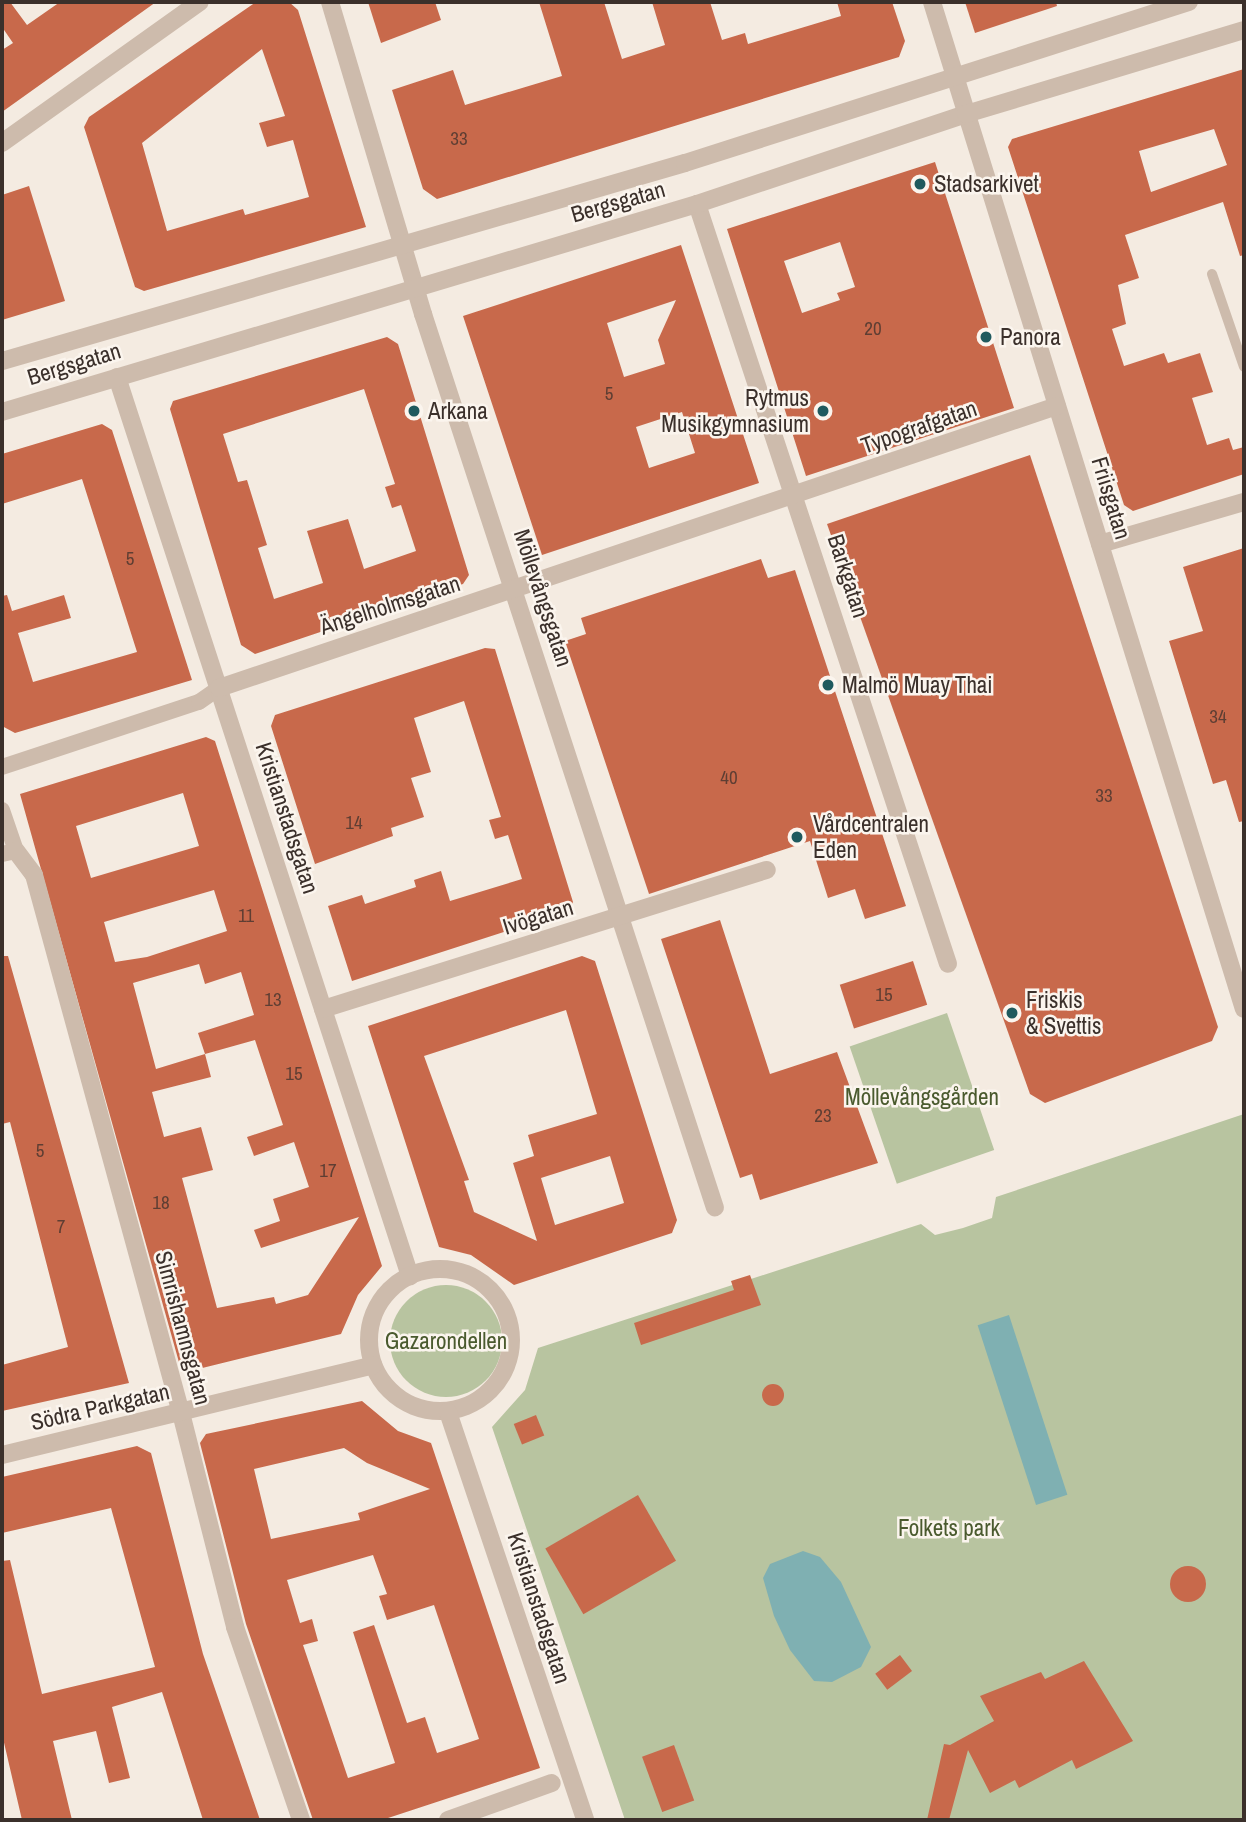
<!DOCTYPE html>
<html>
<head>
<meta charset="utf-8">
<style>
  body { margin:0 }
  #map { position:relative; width:1246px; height:1822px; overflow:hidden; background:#f4ebe1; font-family:"Archivo Narrow",sans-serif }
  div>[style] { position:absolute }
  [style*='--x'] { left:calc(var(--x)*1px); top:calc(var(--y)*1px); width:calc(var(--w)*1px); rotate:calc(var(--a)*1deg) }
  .green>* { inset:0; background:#b8c4a0; transform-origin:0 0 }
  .round { border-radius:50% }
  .water>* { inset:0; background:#7fb0b2; transform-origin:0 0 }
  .building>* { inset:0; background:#c8694b; transform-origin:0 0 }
  .service>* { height:10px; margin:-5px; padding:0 5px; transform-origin:5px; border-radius:5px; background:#cdbbac }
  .pedestrian>* { height:16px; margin:-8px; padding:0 8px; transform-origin:8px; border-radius:8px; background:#cdbbac }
  .minor>* { height:18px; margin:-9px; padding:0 9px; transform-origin:9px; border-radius:9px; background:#cdbbac }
  .minor>.ring { margin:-9px; padding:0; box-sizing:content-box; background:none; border:18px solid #cdbbac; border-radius:50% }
  .tertiary>* { height:18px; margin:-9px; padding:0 9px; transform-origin:9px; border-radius:9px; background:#cdbbac }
  .dots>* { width:19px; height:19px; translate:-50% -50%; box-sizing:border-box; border:4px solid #fbf5ee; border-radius:50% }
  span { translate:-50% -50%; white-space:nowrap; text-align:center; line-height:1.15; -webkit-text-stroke:5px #fbf5ee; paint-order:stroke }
  .number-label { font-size:19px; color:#5e3e33 }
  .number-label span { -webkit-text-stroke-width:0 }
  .poi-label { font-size:23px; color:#3b302b }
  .left { translate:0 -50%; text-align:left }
  .right { translate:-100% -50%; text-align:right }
  .street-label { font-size:23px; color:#3b302b }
  .park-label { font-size:23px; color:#4a5a2e }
  .frame { position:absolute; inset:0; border:4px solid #3b302b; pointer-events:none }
</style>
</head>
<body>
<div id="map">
  <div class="green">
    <i style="left:947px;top:1013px;width:145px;height:103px;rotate:71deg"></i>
    <i style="clip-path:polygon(1244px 1114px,1244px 1820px,625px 1820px,492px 1427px,525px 1390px,538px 1348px,921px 1224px,935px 1235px,963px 1228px,992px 1218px,996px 1197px)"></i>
    <i class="round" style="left:390px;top:1285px;width:112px;height:112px"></i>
  </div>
  <div class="water">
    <i style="left:1009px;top:1315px;width:189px;height:33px;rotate:72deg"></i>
    <i style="clip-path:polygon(803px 1551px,820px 1557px,841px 1582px,871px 1647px,861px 1667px,832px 1682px,814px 1681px,790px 1650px,774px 1616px,763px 1578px,770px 1564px)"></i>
  </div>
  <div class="building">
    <i style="clip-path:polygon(2px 2px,10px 2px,27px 25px,60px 2px,156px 2px,2px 112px,2px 50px,13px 43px,2px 27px)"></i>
    <i style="clip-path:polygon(evenodd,256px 2px,289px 2px,298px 10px,366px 227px,144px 291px,135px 287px,84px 127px,89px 117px,256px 2px,262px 49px,285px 116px,259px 123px,267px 147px,293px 140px,309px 197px,245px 215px,243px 209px,167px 231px,142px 143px,262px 49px)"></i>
    <i style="clip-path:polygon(368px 2px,435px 2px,441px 20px,381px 43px)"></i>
    <i style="clip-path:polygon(539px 2px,604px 2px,622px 59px,665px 45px,652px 2px,710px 2px,722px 40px,745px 33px,748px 44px,841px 16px,837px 2px,892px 2px,905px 41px,899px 57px,437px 199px,423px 189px,392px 90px,453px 70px,465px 105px,562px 76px)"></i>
    <i style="clip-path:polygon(965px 2px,1056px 2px,1057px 6px,975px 33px)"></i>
    <i style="clip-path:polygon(evenodd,1244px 69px,1244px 255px,1240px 256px,1223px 202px,1125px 235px,1139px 278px,1118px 285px,1126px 324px,1112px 329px,1124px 366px,1164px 353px,1168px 363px,1200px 353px,1213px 392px,1192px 398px,1207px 445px,1229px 438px,1233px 450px,1244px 447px,1244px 474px,1133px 511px,1124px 505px,1008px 147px,1012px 139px,1244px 69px,1214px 129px,1227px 165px,1151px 192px,1139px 151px,1214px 129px)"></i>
    <i style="clip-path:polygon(evenodd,935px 162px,1014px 408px,806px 476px,727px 229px,935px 162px,840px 242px,855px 287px,837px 293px,840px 300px,802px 313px,784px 261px,840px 242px)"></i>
    <i style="clip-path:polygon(29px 186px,65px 301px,2px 320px,2px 195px)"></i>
    <i style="clip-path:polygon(evenodd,681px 245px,759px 483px,542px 555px,463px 316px,681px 245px,676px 300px,658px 340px,665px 364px,624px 377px,607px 323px,676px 300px,681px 245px,682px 412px,695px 453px,649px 468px,636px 427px,682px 412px)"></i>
    <i style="clip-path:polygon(evenodd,387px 337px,398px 344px,469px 575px,463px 584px,255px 654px,241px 645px,170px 409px,173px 401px,387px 337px,364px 389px,395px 484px,385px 487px,392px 508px,401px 505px,416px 551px,364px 569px,348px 519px,307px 531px,323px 583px,274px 599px,258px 548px,267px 545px,247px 480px,238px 482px,223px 434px,364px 389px)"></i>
    <i style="clip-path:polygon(102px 424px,112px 430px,192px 680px,15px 733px,2px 726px,2px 596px,7px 595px,12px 611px,64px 595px,71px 618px,18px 633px,33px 682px,137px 652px,82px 479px,2px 504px,2px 454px)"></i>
    <i style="clip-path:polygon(1030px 455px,1218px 1027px,1212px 1041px,1045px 1103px,1030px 1094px,827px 524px)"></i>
    <i style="clip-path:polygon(1244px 548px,1244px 821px,1239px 822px,1226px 780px,1213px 784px,1169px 641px,1203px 631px,1183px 567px)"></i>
    <i style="clip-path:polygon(761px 559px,768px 578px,795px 570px,906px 906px,865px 919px,855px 889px,828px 898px,810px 841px,649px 894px,565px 641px,586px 634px,581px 618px)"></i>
    <i style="clip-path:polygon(485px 648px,495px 649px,573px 902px,569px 911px,352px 981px,328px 906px,362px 895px,365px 904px,416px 887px,414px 880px,441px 871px,450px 901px,522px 879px,508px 835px,495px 839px,489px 820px,501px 817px,464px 701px,414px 718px,431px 772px,411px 778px,424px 817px,391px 828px,393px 836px,315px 864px,271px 726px,275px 715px)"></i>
    <i style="clip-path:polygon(evenodd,206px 737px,215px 741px,382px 1266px,358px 1295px,341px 1334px,182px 1373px,20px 794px,206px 737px,183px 793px,199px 846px,91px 878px,76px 826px,183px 793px,206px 737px,214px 890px,227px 931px,147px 957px,115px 962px,104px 922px,214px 890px,206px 737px,199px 964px,205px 984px,241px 972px,254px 1015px,198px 1033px,205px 1054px,156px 1069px,133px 983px,199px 964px,206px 737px,255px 1040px,283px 1125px,247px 1137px,254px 1156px,294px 1142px,309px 1187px,273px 1199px,280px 1221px,254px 1230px,261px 1248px,359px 1217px,308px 1295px,276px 1304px,274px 1297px,217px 1308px,182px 1178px,213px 1170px,201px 1127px,164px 1137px,152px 1092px,211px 1077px,205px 1054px,255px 1040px)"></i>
    <i style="clip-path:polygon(720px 920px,770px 1074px,837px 1052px,878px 1163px,760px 1200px,752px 1174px,740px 1178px,661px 939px)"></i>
    <i style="clip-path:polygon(2px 956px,8px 956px,129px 1383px,2px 1411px,2px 1365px,68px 1347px,10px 1122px,2px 1124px)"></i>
    <i style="clip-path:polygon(evenodd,582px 956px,595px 961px,677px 1220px,672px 1233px,514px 1285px,471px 1255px,439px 1247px,368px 1026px,582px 956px,566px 1010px,597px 1114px,528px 1135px,534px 1156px,513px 1163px,537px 1241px,474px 1212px,464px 1181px,469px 1180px,424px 1056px,566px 1010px,582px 956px,610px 1156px,624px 1203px,555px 1225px,541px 1178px,610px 1156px)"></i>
    <i style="left:913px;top:961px;width:46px;height:77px;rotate:72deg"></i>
    <i style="clip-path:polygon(750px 1275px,761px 1305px,641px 1345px,634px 1323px,734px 1290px,731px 1281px)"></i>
    <i class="round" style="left:762px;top:1384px;width:22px;height:22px"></i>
    <i style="clip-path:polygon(evenodd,362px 1401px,398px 1431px,431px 1443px,540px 1768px,382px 1820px,313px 1820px,246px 1624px,200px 1443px,206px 1434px,362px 1401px,344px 1448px,367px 1463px,430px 1489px,358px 1513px,360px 1520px,271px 1539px,254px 1469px,344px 1448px,362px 1401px,373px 1555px,387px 1594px,379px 1596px,387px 1620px,434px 1605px,479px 1739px,437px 1753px,425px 1717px,407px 1723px,374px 1625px,353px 1632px,395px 1763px,348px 1778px,303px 1645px,318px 1641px,312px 1619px,300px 1623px,287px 1580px,373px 1555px)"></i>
    <i style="left:536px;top:1415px;width:22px;height:24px;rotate:68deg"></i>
    <i style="clip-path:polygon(137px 1446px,151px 1453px,203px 1654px,260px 1820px,203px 1820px,162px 1692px,112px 1707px,130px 1778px,109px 1783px,96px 1731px,53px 1741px,72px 1820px,22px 1820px,2px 1734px,2px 1561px,10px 1560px,42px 1694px,155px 1667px,111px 1508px,2px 1533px,2px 1477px)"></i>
    <i style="left:638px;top:1495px;width:76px;height:107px;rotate:60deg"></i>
    <i class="round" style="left:1170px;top:1566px;width:36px;height:36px"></i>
    <i style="left:900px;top:1655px;width:20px;height:31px;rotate:53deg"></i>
    <i style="clip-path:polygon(1084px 1661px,1133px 1741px,1076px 1769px,1072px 1760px,1019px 1788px,1015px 1780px,990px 1793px,968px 1750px,949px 1820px,927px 1820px,944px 1744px,950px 1745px,994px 1721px,980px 1696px,1041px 1672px,1045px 1679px)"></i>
    <i style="left:674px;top:1745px;width:59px;height:34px;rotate:70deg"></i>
  </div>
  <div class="service">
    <i style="--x:1212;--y:274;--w:98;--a:71"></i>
  </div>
  <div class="pedestrian">
    <i style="--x:2;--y:767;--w:207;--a:-18.3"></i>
    <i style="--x:199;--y:702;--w:24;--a:-35"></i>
    <i style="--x:2;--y:810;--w:43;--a:71.1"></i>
    <i style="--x:16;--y:851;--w:14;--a:168"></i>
  </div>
  <div class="minor">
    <i style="--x:330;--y:2;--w:326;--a:73.4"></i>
    <i style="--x:423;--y:314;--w:940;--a:71.91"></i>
    <i style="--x:932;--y:2;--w:1054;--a:72.79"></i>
    <i style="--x:2;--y:143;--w:243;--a:-35.5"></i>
    <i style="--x:697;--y:204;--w:800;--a:71.72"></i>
    <i style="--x:117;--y:377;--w:946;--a:71.95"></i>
    <i style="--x:1100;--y:544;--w:150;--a:-16.3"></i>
    <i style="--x:219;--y:688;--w:884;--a:-18.6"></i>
    <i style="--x:16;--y:851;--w:30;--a:53"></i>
    <i style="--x:34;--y:875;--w:558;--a:74.72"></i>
    <i style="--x:181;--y:1413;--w:221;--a:75.8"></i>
    <i style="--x:235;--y:1627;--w:204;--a:71.1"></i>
    <i style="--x:323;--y:1009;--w:465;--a:-17.4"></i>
    <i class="ring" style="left:369px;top:1269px;width:124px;height:124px"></i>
    <i style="--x:448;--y:1412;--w:430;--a:71.4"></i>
    <i style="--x:2;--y:1455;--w:382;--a:-13.6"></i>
    <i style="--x:448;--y:1820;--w:110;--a:-19.6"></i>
  </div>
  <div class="tertiary">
    <i style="--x:2;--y:361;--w:711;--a:-16.17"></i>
    <i style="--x:685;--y:163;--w:529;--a:-17.72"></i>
    <i style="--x:2;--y:412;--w:725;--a:-16.66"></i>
    <i style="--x:697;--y:204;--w:284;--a:-18.5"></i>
    <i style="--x:966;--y:114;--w:290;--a:-16.8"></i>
  </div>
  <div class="dots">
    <i style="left:920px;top:184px;background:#1f5a5e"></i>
    <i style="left:986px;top:337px;background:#1f5a5e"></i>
    <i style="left:414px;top:411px;background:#1f5a5e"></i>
    <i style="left:823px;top:411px;background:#1f5a5e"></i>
    <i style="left:828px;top:685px;background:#1f5a5e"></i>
    <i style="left:797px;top:837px;background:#1f5a5e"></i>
    <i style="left:1012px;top:1013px;background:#1f5a5e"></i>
  </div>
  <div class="number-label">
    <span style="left:459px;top:139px">33</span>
    <span style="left:873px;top:329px">20</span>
    <span style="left:609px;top:394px">5</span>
    <span style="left:130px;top:559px">5</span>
    <span style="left:1218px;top:717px">34</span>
    <span style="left:729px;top:778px">40</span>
    <span style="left:1104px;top:796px">33</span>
    <span style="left:354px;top:823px">14</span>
    <span style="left:246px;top:916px">11</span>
    <span style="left:884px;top:995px">15</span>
    <span style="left:273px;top:1000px">13</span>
    <span style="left:294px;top:1074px">15</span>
    <span style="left:823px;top:1116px">23</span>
    <span style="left:40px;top:1151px">5</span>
    <span style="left:328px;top:1171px">17</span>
    <span style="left:161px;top:1203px">18</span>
    <span style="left:61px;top:1227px">7</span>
  </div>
  <div class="poi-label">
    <span class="left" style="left:934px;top:184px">Stadsarkivet</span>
    <span class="left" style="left:1000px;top:337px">Panora</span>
    <span class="right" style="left:809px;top:411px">Rytmus<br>Musikgymnasium</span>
    <span class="left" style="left:428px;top:411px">Arkana</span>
    <span class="left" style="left:842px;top:685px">Malmö Muay Thai</span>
    <span class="left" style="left:813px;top:837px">Vårdcentralen<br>Eden</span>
    <span class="left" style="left:1026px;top:1013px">Friskis<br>&amp; Svettis</span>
  </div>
  <div class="street-label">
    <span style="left:618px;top:202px;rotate:-16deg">Bergsgatan</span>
    <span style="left:74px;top:364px;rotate:-17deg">Bergsgatan</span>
    <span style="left:919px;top:427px;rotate:-19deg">Typografgatan</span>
    <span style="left:1111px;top:498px;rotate:73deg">Friisgatan</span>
    <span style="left:848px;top:576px;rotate:72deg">Barkgatan</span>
    <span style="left:543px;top:598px;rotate:72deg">Möllevångsgatan</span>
    <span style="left:390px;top:605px;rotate:-18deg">Ängelholmsgatan</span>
    <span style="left:287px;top:818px;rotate:72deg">Kristianstadsgatan</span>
    <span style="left:538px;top:917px;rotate:-17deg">Ivögatan</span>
    <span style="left:183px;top:1328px;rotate:75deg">Simrishamnsgatan</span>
    <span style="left:100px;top:1407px;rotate:-13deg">Södra Parkgatan</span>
    <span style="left:539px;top:1608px;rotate:72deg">Kristianstadsgatan</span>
  </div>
  <div class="park-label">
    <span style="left:922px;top:1097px">Möllevångsgården</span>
    <span style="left:446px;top:1341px">Gazarondellen</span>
    <span style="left:949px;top:1528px">Folkets park</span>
  </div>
  <div class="frame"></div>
</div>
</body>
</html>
